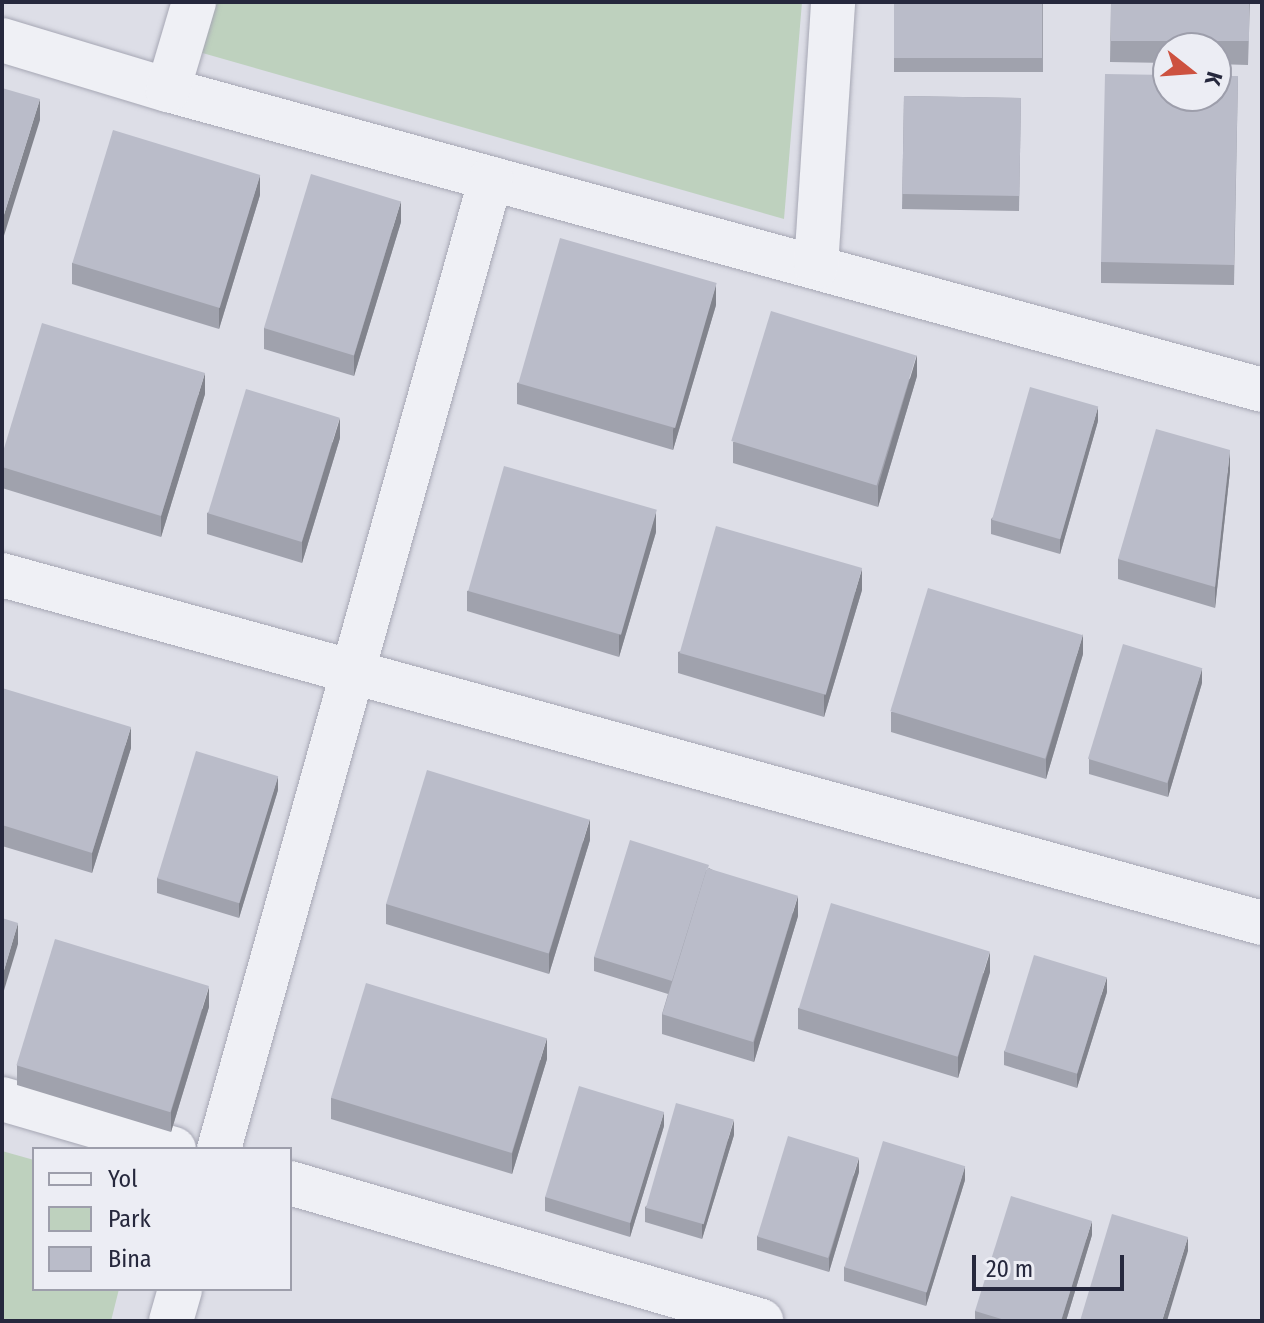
<!DOCTYPE html>
<html>
<head>
<meta charset="utf-8">
<style>
  body { margin:0 }
  #map { position:relative; width:1264px; height:1323px; overflow:hidden; background:#dddee7; font-family:"Fira Sans Condensed",sans-serif }
  div>[style] { position:absolute }
  [style*='--x'] { left:calc(var(--x)*1px); top:calc(var(--y)*1px); width:calc(var(--w)*1px); rotate:calc(var(--a)*1deg) }
  .green>* { inset:0; background:#bed1be }
  .roads { filter:drop-shadow(0 0 2px #a6a7b4) drop-shadow(0 0 2px #a6a7b4) }
  .street>* { height:44px; margin:-22px; padding:0 22px; transform-origin:22px; border-radius:22px; background:#eff0f5 }
  .wall>* { inset:0; background:#a0a2ad; transform-origin:0 0 }
  .shaded-wall>* { inset:0; background:#82848d }
  .building>* { inset:0; background:#babcc9; transform-origin:0 0 }
  span { translate:-50% -50%; white-space:nowrap; text-align:center; line-height:1.15; -webkit-text-stroke:7px #ecedf4; paint-order:stroke }
  .frame { position:absolute; inset:0; border:4px solid #26283d; pointer-events:none }
  .legend { position:absolute; left:32px; top:1147px; width:260px; height:144px; box-sizing:border-box; background:#ecedf4; border:2px solid #9d9eab; margin:0; padding:10px 14px; list-style:none; font-size:24px; color:#26283d }
  .legend li { display:flex; align-items:center; gap:16px; height:40px }
  .legend b { width:40px; border:2px solid #9d9eab }
  .north { position:absolute; left:1152px; top:32px; width:80px; height:80px; box-sizing:border-box; background:#ecedf4; border:2px solid #9d9eab; border-radius:50%; rotate:107deg; font-size:22px; font-weight:700; line-height:32px; text-align:center; color:#26283d }
  .north::after { content:''; display:block; margin:auto; width:28px; height:36px; background:#cd5240; clip-path:polygon(50% 0,100% 100%,50% 72%,0 100%) }
  .scale { position:absolute; left:972px; top:1255px; width:152px; height:36px; box-sizing:border-box; border:4px solid #26283d; border-top:0; padding-left:10px; font-size:24px; line-height:28px; white-space:nowrap; color:#26283d; -webkit-text-stroke:6px #ecedf4; paint-order:stroke }
</style>
</head>
<body>
<div id="map">
  <div class="green">
    <i style="clip-path:polygon(214px 2px,802px 2px,784px 219px,199px 52px)"></i>
    <i style="clip-path:polygon(2px 1151px,34px 1160px,34px 1289px,119px 1289px,111px 1321px,2px 1321px)"></i>
  </div>
  <div class="roads">
    <div class="street">
      <i style="--x:2;--y:40;--w:173;--a:16.8"></i>
      <i style="--x:168;--y:90;--w:1134;--a:15.33"></i>
      <i style="--x:168;--y:90;--w:92;--a:-73.5"></i>
      <i style="--x:816;--y:267;--w:266;--a:-86.3"></i>
      <i style="--x:2;--y:575;--w:1307;--a:15.44"></i>
      <i style="--x:2;--y:1099;--w:179;--a:16.2"></i>
      <i style="--x:219;--y:1149;--w:1008;--a:-74.35"></i>
      <i style="--x:290;--y:1183;--w:491;--a:16.3"></i>
      <i style="--x:171;--y:1321;--w:33;--a:-74"></i>
    </div>
  </div>
  <div class="wall">
    <i style="left:894px;top:2px;width:149px;height:70px"></i>
    <i style="clip-path:polygon(1111px 2px,1250px 2px,1248px 65px,1216px 64px,1216px 48px,1168px 48px,1168px 63px,1110px 62px)"></i>
    <i style="clip-path:polygon(1238px 76px,1234px 285px,1101px 283px,1101px 262px)"></i>
    <i style="left:904px;top:96px;width:117px;height:113px;rotate:1deg"></i>
    <i style="clip-path:polygon(260px 195px,219px 329px,72px 284px,72px 263px)"></i>
    <i style="clip-path:polygon(401px 222px,354px 376px,264px 349px,264px 328px)"></i>
    <i style="clip-path:polygon(716px 305px,673px 450px,517px 404px,517px 383px)"></i>
    <i style="clip-path:polygon(917px 376px,878px 507px,733px 463px,733px 442px)"></i>
    <i style="clip-path:polygon(205px 394px,161px 537px,2px 488px,2px 455px)"></i>
    <i style="clip-path:polygon(1098px 421px,1060px 554px,991px 534px,991px 519px)"></i>
    <i style="clip-path:polygon(340px 438px,302px 563px,207px 534px,207px 513px)"></i>
    <i style="clip-path:polygon(1230px 471px,1215px 608px,1118px 579px,1118px 559px)"></i>
    <i style="clip-path:polygon(656px 532px,619px 657px,467px 611px,467px 591px)"></i>
    <i style="clip-path:polygon(862px 590px,824px 717px,678px 673px,678px 652px)"></i>
    <i style="clip-path:polygon(1083px 654px,1046px 779px,891px 732px,891px 712px)"></i>
    <i style="clip-path:polygon(1202px 683px,1168px 797px,1089px 774px,1089px 759px)"></i>
    <i style="clip-path:polygon(2px 688px,131px 748px,92px 873px,2px 846px)"></i>
    <i style="clip-path:polygon(278px 790px,239px 918px,157px 893px,157px 878px)"></i>
    <i style="clip-path:polygon(590px 840px,549px 974px,386px 924px,386px 904px)"></i>
    <i style="clip-path:polygon(709px 868px,798px 916px,754px 1062px,662px 1034px,662px 1014px,668px 994px,594px 971px,594px 957px)"></i>
    <i style="clip-path:polygon(990px 972px,958px 1078px,798px 1029px,798px 1008px)"></i>
    <i style="clip-path:polygon(1107px 992px,1077px 1088px,1004px 1065px,1004px 1051px)"></i>
    <i style="clip-path:polygon(209px 1007px,171px 1132px,17px 1085px,17px 1065px)"></i>
    <i style="clip-path:polygon(547px 1059px,512px 1174px,331px 1119px,331px 1098px)"></i>
    <i style="clip-path:polygon(664px 1126px,630px 1237px,545px 1211px,545px 1197px)"></i>
    <i style="clip-path:polygon(734px 1135px,702px 1239px,645px 1222px,645px 1207px)"></i>
    <i style="clip-path:polygon(859px 1172px,829px 1272px,757px 1250px,757px 1236px)"></i>
    <i style="clip-path:polygon(965px 1180px,926px 1306px,844px 1281px,844px 1267px)"></i>
    <i style="clip-path:polygon(1092px 1235px,1066px 1321px,975px 1321px,975px 1311px)"></i>
  </div>
  <div class="shaded-wall">
    <i style="clip-path:polygon(40px 99px,40px 120px,2px 242px,2px 221px)"></i>
    <i style="clip-path:polygon(260px 175px,260px 195px,219px 329px,219px 308px)"></i>
    <i style="clip-path:polygon(401px 201px,401px 222px,354px 376px,354px 356px)"></i>
    <i style="clip-path:polygon(716px 284px,716px 305px,673px 450px,673px 430px)"></i>
    <i style="clip-path:polygon(917px 355px,917px 376px,878px 507px,878px 486px)"></i>
    <i style="clip-path:polygon(205px 373px,205px 394px,161px 537px,161px 516px)"></i>
    <i style="clip-path:polygon(1098px 407px,1098px 421px,1060px 554px,1060px 539px)"></i>
    <i style="clip-path:polygon(340px 418px,340px 438px,302px 563px,302px 542px)"></i>
    <i style="clip-path:polygon(1230px 450px,1230px 471px,1215px 608px,1215px 587px)"></i>
    <i style="clip-path:polygon(656px 511px,656px 532px,619px 657px,619px 636px)"></i>
    <i style="clip-path:polygon(862px 569px,862px 590px,824px 717px,824px 696px)"></i>
    <i style="clip-path:polygon(1083px 634px,1083px 654px,1046px 779px,1046px 759px)"></i>
    <i style="clip-path:polygon(1202px 668px,1202px 683px,1168px 797px,1168px 782px)"></i>
    <i style="clip-path:polygon(131px 727px,131px 748px,92px 873px,92px 853px)"></i>
    <i style="clip-path:polygon(278px 776px,278px 790px,239px 918px,239px 903px)"></i>
    <i style="clip-path:polygon(590px 819px,590px 840px,549px 974px,549px 954px)"></i>
    <i style="clip-path:polygon(798px 896px,798px 916px,754px 1062px,754px 1042px)"></i>
    <i style="clip-path:polygon(18px 923px,18px 944px,2px 997px,2px 977px)"></i>
    <i style="clip-path:polygon(990px 952px,990px 972px,958px 1078px,958px 1057px)"></i>
    <i style="clip-path:polygon(1107px 977px,1107px 992px,1077px 1088px,1077px 1073px)"></i>
    <i style="clip-path:polygon(209px 987px,209px 1007px,171px 1132px,171px 1112px)"></i>
    <i style="clip-path:polygon(547px 1038px,547px 1059px,512px 1174px,512px 1154px)"></i>
    <i style="clip-path:polygon(664px 1112px,664px 1126px,630px 1237px,630px 1223px)"></i>
    <i style="clip-path:polygon(734px 1120px,734px 1135px,702px 1239px,702px 1225px)"></i>
    <i style="clip-path:polygon(859px 1158px,859px 1172px,829px 1272px,829px 1258px)"></i>
    <i style="clip-path:polygon(965px 1166px,965px 1180px,926px 1306px,926px 1292px)"></i>
    <i style="clip-path:polygon(1092px 1221px,1092px 1235px,1066px 1321px,1061px 1321px)"></i>
    <i style="clip-path:polygon(1188px 1237px,1188px 1251px,1167px 1321px,1162px 1321px)"></i>
  </div>
  <div class="building">
    <i style="left:894px;top:2px;width:148px;height:56px"></i>
    <i style="left:1111px;top:2px;width:138px;height:39px"></i>
    <i style="clip-path:polygon(1105px 74px,1168px 75px,1168px 96px,1216px 96px,1216px 76px,1238px 76px,1234px 265px,1101px 262px)"></i>
    <i style="clip-path:polygon(2px 88px,40px 99px,2px 221px)"></i>
    <i style="left:904px;top:96px;width:117px;height:98px;rotate:1deg"></i>
    <i style="left:113px;top:130px;width:154px;height:139px;rotate:17deg"></i>
    <i style="left:311px;top:174px;width:94px;height:161px;rotate:17deg"></i>
    <i style="left:560px;top:238px;width:163px;height:151px;rotate:16deg"></i>
    <i style="left:771px;top:311px;width:152px;height:136px;rotate:17deg"></i>
    <i style="clip-path:polygon(42px 323px,205px 373px,161px 516px,2px 467px,2px 455px)"></i>
    <i style="left:1030px;top:387px;width:71px;height:138px;rotate:16deg"></i>
    <i style="left:246px;top:389px;width:98px;height:130px;rotate:17deg"></i>
    <i style="clip-path:polygon(1156px 429px,1230px 450px,1215px 587px,1118px 559px)"></i>
    <i style="left:504px;top:466px;width:159px;height:130px;rotate:16deg"></i>
    <i style="left:716px;top:526px;width:152px;height:132px;rotate:16deg"></i>
    <i style="left:928px;top:588px;width:162px;height:129px;rotate:17deg"></i>
    <i style="left:1123px;top:644px;width:83px;height:120px;rotate:17deg"></i>
    <i style="clip-path:polygon(2px 688px,131px 727px,92px 853px,2px 825px)"></i>
    <i style="left:196px;top:751px;width:86px;height:133px;rotate:17deg"></i>
    <i style="left:427px;top:770px;width:170px;height:140px;rotate:17deg"></i>
    <i style="clip-path:polygon(630px 840px,709px 865px,708px 868px,707px 868px,672px 981px,594px 957px)"></i>
    <i style="left:707px;top:868px;width:95px;height:153px;rotate:17deg"></i>
    <i style="left:831px;top:903px;width:166px;height:110px;rotate:17deg"></i>
    <i style="clip-path:polygon(2px 918px,18px 923px,2px 977px)"></i>
    <i style="left:55px;top:939px;width:161px;height:132px;rotate:17deg"></i>
    <i style="left:1034px;top:955px;width:76px;height:101px;rotate:17deg"></i>
    <i style="left:366px;top:983px;width:189px;height:120px;rotate:17deg"></i>
    <i style="left:579px;top:1086px;width:89px;height:116px;rotate:17deg"></i>
    <i style="left:676px;top:1103px;width:60px;height:109px;rotate:16deg"></i>
    <i style="left:788px;top:1136px;width:74px;height:105px;rotate:17deg"></i>
    <i style="left:883px;top:1141px;width:86px;height:132px;rotate:17deg"></i>
    <i style="clip-path:polygon(1011px 1196px,1092px 1221px,1061px 1321px,1008px 1321px,975px 1311px)"></i>
    <i style="clip-path:polygon(1112px 1214px,1188px 1237px,1162px 1321px,1080px 1321px)"></i>
  </div>
  <div class="frame"></div>
  <ul class="legend">
  <li><b style="height:10px;background:#eff0f5"></b>Yol</li>
  <li><b style="height:22px;background:#bed1be"></b>Park</li>
  <li><b style="height:22px;background:#babcc9"></b>Bina</li>
  </ul>
  <div class="north">K</div>
  <div class="scale">20 m</div>
</div>
</body>
</html>
